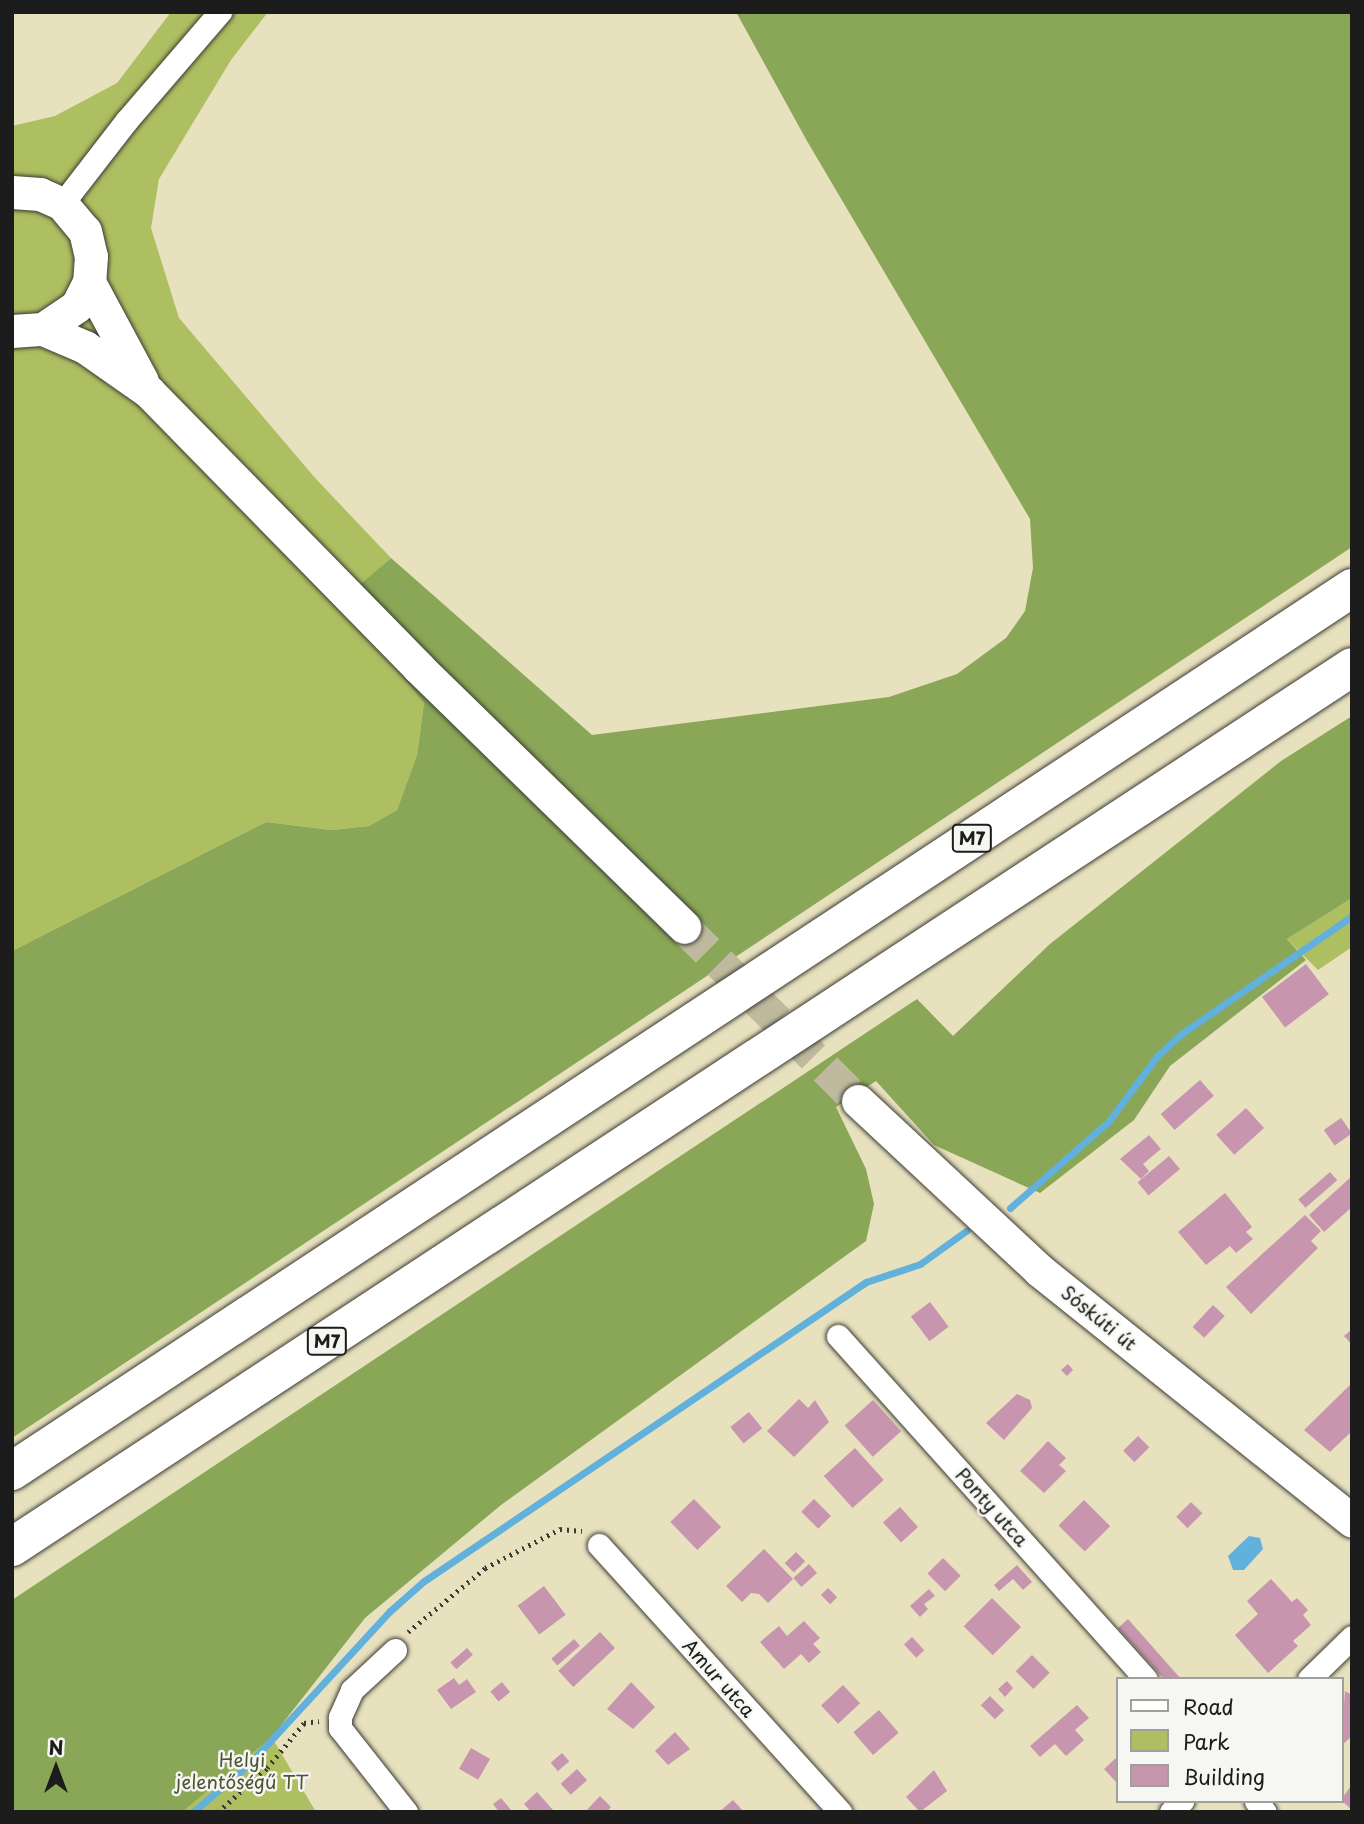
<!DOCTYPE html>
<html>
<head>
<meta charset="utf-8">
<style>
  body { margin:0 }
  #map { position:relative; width:1364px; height:1824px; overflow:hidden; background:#e8e1be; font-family:"Playpen Sans",sans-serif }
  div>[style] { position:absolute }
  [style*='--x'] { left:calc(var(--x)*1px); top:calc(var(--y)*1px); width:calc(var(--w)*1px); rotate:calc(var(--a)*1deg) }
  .green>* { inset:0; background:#aebf61 }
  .forest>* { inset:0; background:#8aa657 }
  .water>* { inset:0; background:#62b0dc }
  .stream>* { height:7px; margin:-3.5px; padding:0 3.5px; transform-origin:3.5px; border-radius:3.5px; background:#62b0dc }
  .building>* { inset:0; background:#c796ae; transform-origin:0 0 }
  .secondary-tunnel>* { height:33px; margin-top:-16.5px; transform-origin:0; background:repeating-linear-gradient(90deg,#bfba9e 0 33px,transparent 0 50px) }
  .path>* { height:4.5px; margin-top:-2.25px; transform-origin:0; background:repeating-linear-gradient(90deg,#3b3a34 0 2px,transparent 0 7px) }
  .roads { filter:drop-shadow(0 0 2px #3b3a34) drop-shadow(0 0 2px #3b3a34) }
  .street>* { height:23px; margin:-11.5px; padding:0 11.5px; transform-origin:11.5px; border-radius:11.5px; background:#fff }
  .secondary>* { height:33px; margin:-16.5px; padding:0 16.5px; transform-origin:16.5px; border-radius:16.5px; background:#fff }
  .highway>* { height:38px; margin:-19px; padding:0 19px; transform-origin:19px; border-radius:19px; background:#fff }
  span { translate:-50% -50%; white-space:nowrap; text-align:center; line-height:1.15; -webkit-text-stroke:5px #f6f6f2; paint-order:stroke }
  .shield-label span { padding:2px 5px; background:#f6f6f2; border:2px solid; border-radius:5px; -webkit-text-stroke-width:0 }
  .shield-label { font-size:18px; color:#1c1c1c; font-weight:700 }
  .street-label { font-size:19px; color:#1c1c1c }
  .park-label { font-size:19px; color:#4f5534 }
  .frame { position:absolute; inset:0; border:14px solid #1c1c1c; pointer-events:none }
  .legend { position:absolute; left:1116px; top:1677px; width:228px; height:126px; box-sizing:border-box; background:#f6f6f2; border:2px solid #9f9f9c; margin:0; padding:9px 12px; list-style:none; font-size:21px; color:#1c1c1c }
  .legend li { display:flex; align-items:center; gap:14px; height:35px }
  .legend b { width:35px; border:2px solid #9f9f9c }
  .north { position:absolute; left:21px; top:1733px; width:70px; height:70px; -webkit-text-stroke:5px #f6f6f2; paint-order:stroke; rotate:0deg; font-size:19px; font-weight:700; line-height:28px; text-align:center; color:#1c1c1c }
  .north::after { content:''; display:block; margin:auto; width:24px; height:32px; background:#1c1c1c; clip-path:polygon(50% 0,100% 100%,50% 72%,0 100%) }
</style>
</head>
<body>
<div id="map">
  <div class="green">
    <i style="clip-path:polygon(171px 12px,268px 12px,231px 60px,159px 179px,151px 228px,179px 318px,316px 479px,391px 558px,342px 601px,424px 703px,417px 755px,397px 810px,369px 826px,332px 830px,266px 822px,12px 951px,12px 126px,55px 116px,117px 83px)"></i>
    <i style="clip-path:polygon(1352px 898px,1352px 947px,1318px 970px,1287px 939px)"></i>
    <i style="clip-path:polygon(254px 1707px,316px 1812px,87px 1812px)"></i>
  </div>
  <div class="forest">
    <i style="clip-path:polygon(736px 12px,1352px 12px,1352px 547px,12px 1438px,12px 951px,266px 822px,332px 830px,369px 826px,397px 810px,417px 755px,424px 703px,341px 601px,391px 558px,592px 735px,889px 697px,957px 674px,1006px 638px,1025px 611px,1033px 568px,1030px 519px,807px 141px)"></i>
    <i style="clip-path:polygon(1352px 716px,1352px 898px,1287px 939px,1306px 960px,1170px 1066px,1134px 1120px,1040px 1193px,934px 1145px,876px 1081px,836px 1107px,866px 1169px,874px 1204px,866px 1241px,501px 1505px,365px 1618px,272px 1737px,182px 1812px,12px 1812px,12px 1600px,917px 999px,953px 1036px,1050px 944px,1281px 761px)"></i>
  </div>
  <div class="water">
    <i style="clip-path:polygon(1249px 1536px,1260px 1538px,1263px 1549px,1244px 1570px,1233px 1570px,1228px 1556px)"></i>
  </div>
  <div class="stream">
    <i style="--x:1010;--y:1208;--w:130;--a:-41.3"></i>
    <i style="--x:1108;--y:1122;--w:84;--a:-53.3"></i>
    <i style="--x:1158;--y:1055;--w:31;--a:-42"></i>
    <i style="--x:1181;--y:1034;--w:208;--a:-34.6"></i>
    <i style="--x:193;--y:1812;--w:77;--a:-40.8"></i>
    <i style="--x:251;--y:1762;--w:205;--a:-47.4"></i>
    <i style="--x:390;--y:1611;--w:45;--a:-41.4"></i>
    <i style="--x:424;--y:1581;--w:534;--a:-34.08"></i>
    <i style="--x:866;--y:1282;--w:57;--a:-18.4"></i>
    <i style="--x:920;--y:1264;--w:57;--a:-35.7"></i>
  </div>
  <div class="building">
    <i style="left:1306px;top:964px;width:38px;height:55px;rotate:53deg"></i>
    <i style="left:1200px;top:1080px;width:21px;height:52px;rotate:49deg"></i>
    <i style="left:1246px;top:1108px;width:27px;height:40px;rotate:48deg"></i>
    <i style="left:1341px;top:1118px;width:19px;height:21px;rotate:55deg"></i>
    <i style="clip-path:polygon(1149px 1135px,1161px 1149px,1143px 1164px,1149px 1171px,1141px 1179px,1120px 1159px)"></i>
    <i style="left:1169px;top:1156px;width:17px;height:41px;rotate:50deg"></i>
    <i style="left:1330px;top:1172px;width:11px;height:42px;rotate:49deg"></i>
    <i style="clip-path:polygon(1352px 1176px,1352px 1207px,1324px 1232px,1309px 1215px)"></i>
    <i style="clip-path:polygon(1225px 1193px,1252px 1227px,1246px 1232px,1253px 1239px,1236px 1253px,1230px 1246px,1206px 1265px,1178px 1232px)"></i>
    <i style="clip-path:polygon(1305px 1215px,1321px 1231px,1311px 1241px,1318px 1248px,1251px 1314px,1226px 1287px)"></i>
    <i style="left:930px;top:1302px;width:31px;height:24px;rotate:53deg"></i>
    <i style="left:1213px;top:1305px;width:16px;height:30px;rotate:43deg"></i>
    <i style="clip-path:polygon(1352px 1329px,1352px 1345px,1344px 1336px)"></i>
    <i style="clip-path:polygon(1068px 1364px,1073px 1370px,1067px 1376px,1061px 1370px)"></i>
    <i style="clip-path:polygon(1352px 1383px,1352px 1431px,1330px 1452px,1304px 1430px)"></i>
    <i style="clip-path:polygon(1017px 1394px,1030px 1400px,1032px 1408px,1004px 1440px,986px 1423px)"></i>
    <i style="clip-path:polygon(799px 1399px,808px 1408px,815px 1400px,829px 1422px,794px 1457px,767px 1431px)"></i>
    <i style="left:873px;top:1400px;width:42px;height:38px;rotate:48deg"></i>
    <i style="left:749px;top:1412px;width:21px;height:24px;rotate:51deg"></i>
    <i style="left:1138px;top:1436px;width:16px;height:21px;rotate:45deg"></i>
    <i style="clip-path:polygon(1048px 1441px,1066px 1458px,1059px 1465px,1066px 1471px,1044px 1493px,1020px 1471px)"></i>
    <i style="left:855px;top:1448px;width:43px;height:42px;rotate:48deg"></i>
    <i style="left:694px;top:1499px;width:39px;height:33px;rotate:46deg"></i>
    <i style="left:814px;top:1499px;width:24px;height:18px;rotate:45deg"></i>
    <i style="left:1084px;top:1500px;width:37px;height:36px;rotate:45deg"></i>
    <i style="left:1191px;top:1502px;width:16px;height:21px;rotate:45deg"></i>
    <i style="left:900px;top:1507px;width:27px;height:23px;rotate:48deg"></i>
    <i style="clip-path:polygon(764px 1549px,793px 1579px,768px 1603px,759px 1594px,751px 1593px,742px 1602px,726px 1586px)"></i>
    <i style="left:796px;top:1552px;width:13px;height:16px;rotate:45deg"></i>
    <i style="left:943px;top:1558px;width:25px;height:22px;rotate:45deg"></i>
    <i style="left:809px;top:1564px;width:12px;height:21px;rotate:48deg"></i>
    <i style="clip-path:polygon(1017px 1565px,1032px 1582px,1023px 1590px,1013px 1579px,999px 1591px,994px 1585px)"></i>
    <i style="clip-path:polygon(1271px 1579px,1292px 1602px,1297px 1598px,1308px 1610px,1303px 1615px,1311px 1625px,1293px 1641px,1298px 1646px,1268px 1673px,1235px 1635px,1258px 1614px,1247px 1601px)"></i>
    <i style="left:544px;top:1586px;width:36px;height:33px;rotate:53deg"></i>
    <i style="left:828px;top:1588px;width:13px;height:10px;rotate:45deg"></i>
    <i style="clip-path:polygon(929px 1589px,935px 1596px,924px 1604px,928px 1609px,920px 1617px,910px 1606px)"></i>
    <i style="left:992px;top:1598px;width:41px;height:40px;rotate:45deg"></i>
    <i style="clip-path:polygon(1128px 1619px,1181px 1679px,1164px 1679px,1118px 1628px)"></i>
    <i style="clip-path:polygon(804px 1621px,820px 1638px,813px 1644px,821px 1652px,809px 1663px,801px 1654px,784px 1669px,760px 1642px,779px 1626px,787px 1636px)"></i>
    <i style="left:600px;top:1632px;width:22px;height:57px;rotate:47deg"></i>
    <i style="left:912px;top:1637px;width:18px;height:11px;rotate:47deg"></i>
    <i style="left:574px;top:1639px;width:9px;height:30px;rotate:49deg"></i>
    <i style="left:467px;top:1648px;width:9px;height:22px;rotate:49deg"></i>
    <i style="left:1032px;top:1655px;width:25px;height:23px;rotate:45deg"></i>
    <i style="clip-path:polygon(454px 1678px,459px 1685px,467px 1679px,476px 1692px,451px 1709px,437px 1690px)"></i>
    <i style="clip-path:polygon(1007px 1681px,1013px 1688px,1005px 1697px,998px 1689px)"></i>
    <i style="left:502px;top:1682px;width:13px;height:15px;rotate:51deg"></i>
    <i style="clip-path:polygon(631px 1682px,655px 1707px,633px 1729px,607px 1709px)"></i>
    <i style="left:843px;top:1685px;width:25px;height:30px;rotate:47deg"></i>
    <i style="clip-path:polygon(1345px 1691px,1352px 1695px,1352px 1736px,1341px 1746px)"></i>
    <i style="left:990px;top:1696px;width:20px;height:13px;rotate:45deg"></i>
    <i style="clip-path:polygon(1077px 1705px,1089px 1718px,1075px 1730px,1084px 1740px,1066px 1756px,1055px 1744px,1040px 1757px,1030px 1746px)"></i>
    <i style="left:879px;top:1710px;width:30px;height:34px;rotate:49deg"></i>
    <i style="clip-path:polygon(675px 1732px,690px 1749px,668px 1765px,655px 1751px)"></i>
    <i style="left:471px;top:1748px;width:22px;height:24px;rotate:30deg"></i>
    <i style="left:562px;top:1753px;width:11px;height:15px;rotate:49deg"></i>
    <i style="clip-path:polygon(1117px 1757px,1117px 1783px,1104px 1769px)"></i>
    <i style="left:577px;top:1769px;width:15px;height:22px;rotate:48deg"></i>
    <i style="clip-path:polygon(934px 1770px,947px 1791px,920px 1812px,906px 1797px)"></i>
    <i style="clip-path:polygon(1350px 1787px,1352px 1788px,1352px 1810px,1341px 1800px)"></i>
    <i style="clip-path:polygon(537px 1792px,553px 1810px,551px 1812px,531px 1812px,524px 1804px)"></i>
    <i style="clip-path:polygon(600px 1796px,611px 1807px,607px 1812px,585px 1812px)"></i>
    <i style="clip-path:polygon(501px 1798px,511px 1810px,508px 1812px,499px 1812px,493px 1804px)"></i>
    <i style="clip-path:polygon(733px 1800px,744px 1812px,719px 1812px)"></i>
  </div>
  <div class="secondary-tunnel">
    <i style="--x:684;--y:927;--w:246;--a:45"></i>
  </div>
  <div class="path">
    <i style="--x:408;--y:1632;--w:100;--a:-39.7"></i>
    <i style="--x:485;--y:1568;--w:85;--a:-27.5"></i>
    <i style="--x:560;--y:1529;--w:22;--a:5"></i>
    <i style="--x:218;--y:1812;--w:66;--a:-41.9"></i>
    <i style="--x:267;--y:1768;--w:58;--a:-50.6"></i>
    <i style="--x:304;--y:1723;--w:15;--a:-8"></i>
  </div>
  <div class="roads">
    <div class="street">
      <i style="--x:62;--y:204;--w:106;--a:-52.3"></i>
      <i style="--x:127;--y:120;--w:143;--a:-49.3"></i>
      <i style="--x:838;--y:1336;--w:461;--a:48.1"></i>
      <i style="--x:599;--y:1545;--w:360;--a:47.9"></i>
      <i style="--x:395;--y:1650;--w:59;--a:137.1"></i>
      <i style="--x:352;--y:1690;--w:30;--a:114"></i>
      <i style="--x:340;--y:1717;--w:11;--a:90"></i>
      <i style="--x:340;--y:1728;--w:107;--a:51.8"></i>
      <i style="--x:1309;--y:1679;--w:60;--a:-44.3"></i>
      <i style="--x:1256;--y:1801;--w:14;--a:51"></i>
      <i style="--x:1171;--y:1812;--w:16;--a:-45"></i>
    </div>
    <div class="secondary">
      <i style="--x:12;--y:192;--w:28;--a:4"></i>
      <i style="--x:40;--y:194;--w:24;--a:24"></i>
      <i style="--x:62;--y:204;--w:35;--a:50"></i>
      <i style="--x:85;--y:231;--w:26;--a:77"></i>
      <i style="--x:91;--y:256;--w:26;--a:94"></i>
      <i style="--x:89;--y:282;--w:27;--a:117"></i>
      <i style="--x:77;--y:306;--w:41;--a:145.9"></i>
      <i style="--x:89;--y:282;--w:112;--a:61.8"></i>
      <i style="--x:12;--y:331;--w:31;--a:-4"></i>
      <i style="--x:43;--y:329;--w:46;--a:23.2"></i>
      <i style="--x:85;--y:347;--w:78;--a:35.1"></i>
      <i style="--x:149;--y:392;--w:385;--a:45.6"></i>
      <i style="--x:418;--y:667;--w:372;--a:44.3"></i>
      <i style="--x:858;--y:1101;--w:248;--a:43"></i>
      <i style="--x:1039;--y:1270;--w:401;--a:38.7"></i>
    </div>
    <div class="highway">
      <i style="--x:12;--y:1471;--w:1605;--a:-33.38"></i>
      <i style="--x:12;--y:1547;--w:1603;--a:-33.29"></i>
    </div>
  </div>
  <div class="shield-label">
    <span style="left:972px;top:838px">M7</span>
    <span style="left:327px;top:1341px">M7</span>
  </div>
  <div class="street-label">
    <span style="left:1099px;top:1318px;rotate:39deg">Sóskúti út</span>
    <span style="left:992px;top:1507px;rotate:48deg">Ponty utca</span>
    <span style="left:719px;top:1678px;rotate:48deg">Amur utca</span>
  </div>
  <div class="park-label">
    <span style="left:242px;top:1771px">Helyi<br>jelentőségű TT</span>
  </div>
  <div class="frame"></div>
  <ul class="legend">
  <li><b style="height:9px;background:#fff"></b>Road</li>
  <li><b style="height:19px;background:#aebf61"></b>Park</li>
  <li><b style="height:19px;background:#c796ae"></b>Building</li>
  </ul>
  <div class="north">N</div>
</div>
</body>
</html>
